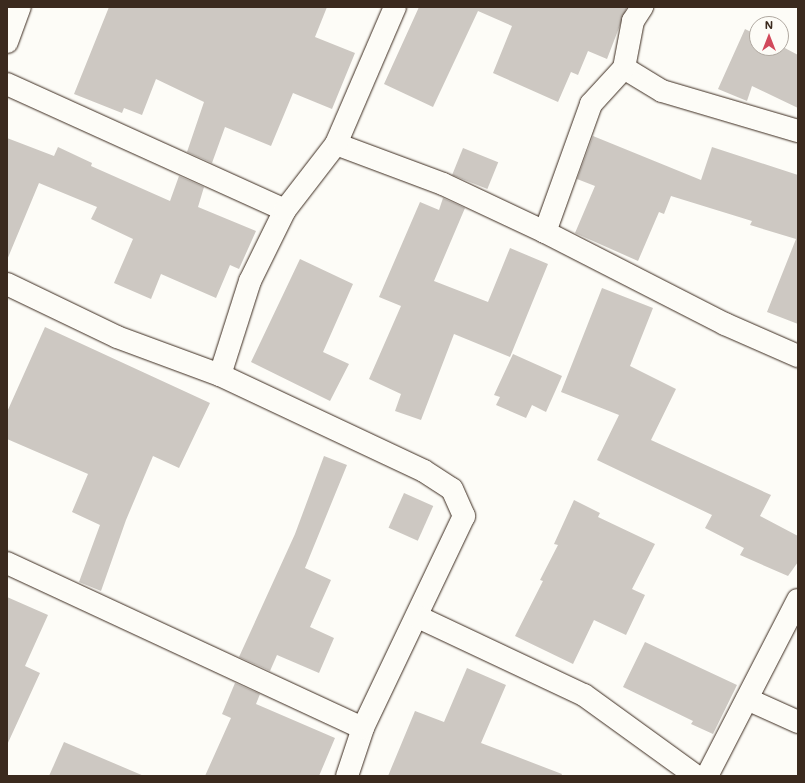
<!DOCTYPE html>
<html>
<head>
<meta charset="utf-8">
<style>
  body { margin:0 }
  #map { position:relative; width:805px; height:783px; overflow:hidden; background:#fdfcf7; font-family:Mali,sans-serif }
  div>[style] { position:absolute }
  [style*='--x'] { left:calc(var(--x)*1px); top:calc(var(--y)*1px); width:calc(var(--w)*1px); rotate:calc(var(--a)*1deg) }
  .building>* { inset:0; background:#cdc8c2; transform-origin:0 0 }
  .roads { filter:drop-shadow(0 0 1px #3b2a1e) drop-shadow(0 0 1px #3b2a1e) }
  .minor>* { height:22px; margin:-11px; padding:0 11px; transform-origin:11px; border-radius:11px; background:#fdfcf7 }
  span { translate:-50% -50%; white-space:nowrap; text-align:center; line-height:1.15; -webkit-text-stroke:3px #fdfcf7; paint-order:stroke }
  .frame { position:absolute; inset:0; border:8px solid #3b2a1e; pointer-events:none }
  .north { position:absolute; left:749px; top:16px; width:40px; height:40px; box-sizing:border-box; background:#fdfcf7; border:1px solid #afa8a0; border-radius:50%; rotate:0deg; font-size:11px; font-weight:700; line-height:16px; text-align:center; color:#3b2a1e }
  .north::after { content:''; display:block; margin:auto; width:14px; height:18px; background:#d1495b; clip-path:polygon(50% 0,100% 100%,50% 72%,0 100%) }
</style>
</head>
<body>
<div id="map">
  <div class="building">
    <i style="clip-path:polygon(109px 7px,327px 7px,315px 37px,355px 53px,332px 109px,293px 93px,271px 146px,225px 127px,212px 163px,187px 152px,204px 102px,156px 79px,142px 115px,124px 108px,122px 113px,74px 94px)"></i>
    <i style="clip-path:polygon(419px 7px,627px 7px,607px 59px,588px 51px,578px 75px,571px 72px,558px 102px,493px 73px,512px 26px,478px 11px,433px 107px,384px 84px)"></i>
    <i style="clip-path:polygon(745px 29px,757px 35px,757px 48px,781px 46px,798px 55px,798px 108px,752px 86px,747px 101px,718px 89px)"></i>
    <i style="clip-path:polygon(593px 136px,701px 180px,712px 147px,798px 175px,798px 324px,767px 312px,796px 239px,750px 225px,752px 221px,671px 196px,664px 214px,659px 212px,638px 261px,575px 233px,595px 186px,577px 179px)"></i>
    <i style="clip-path:polygon(7px 138px,54px 156px,58px 147px,92px 163px,91px 166px,170px 201px,179px 176px,204px 187px,198px 207px,256px 231px,239px 269px,230px 265px,216px 298px,161px 274px,151px 299px,114px 283px,133px 239px,91px 219px,97px 207px,39px 183px,7px 260px)"></i>
    <i style="left:463px;top:148px;width:38px;height:29px;rotate:22deg"></i>
    <i style="clip-path:polygon(443px 198px,465px 208px,434px 281px,488px 302px,510px 248px,548px 264px,510px 357px,454px 334px,421px 420px,395px 411px,401px 394px,369px 379px,401px 306px,379px 297px,420px 202px,439px 210px)"></i>
    <i style="clip-path:polygon(300px 259px,353px 284px,323px 352px,349px 364px,330px 401px,251px 362px)"></i>
    <i style="clip-path:polygon(602px 288px,653px 308px,630px 366px,676px 389px,651px 440px,771px 495px,760px 516px,798px 536px,798px 562px,788px 576px,740px 555px,744px 548px,705px 528px,712px 515px,597px 460px,619px 415px,561px 392px)"></i>
    <i style="clip-path:polygon(45px 327px,210px 403px,179px 468px,153px 456px,126px 520px,101px 591px,79px 582px,100px 525px,72px 512px,88px 474px,7px 439px,7px 412px)"></i>
    <i style="clip-path:polygon(513px 354px,562px 376px,546px 412px,532px 405px,526px 418px,496px 405px,500px 397px,494px 395px)"></i>
    <i style="clip-path:polygon(324px 456px,347px 465px,305px 568px,331px 580px,310px 627px,334px 638px,319px 673px,277px 655px,270px 671px,239px 657px,295px 534px)"></i>
    <i style="left:404px;top:493px;width:32px;height:38px;rotate:24deg"></i>
    <i style="clip-path:polygon(574px 500px,600px 513px,598px 517px,655px 544px,632px 589px,645px 595px,626px 635px,594px 620px,573px 664px,515px 636px,543px 581px,540px 580px,558px 545px,554px 544px)"></i>
    <i style="clip-path:polygon(7px 597px,48px 615px,25px 666px,40px 673px,7px 745px)"></i>
    <i style="clip-path:polygon(645px 642px,737px 685px,713px 734px,691px 724px,693px 721px,623px 687px)"></i>
    <i style="clip-path:polygon(467px 668px,506px 685px,481px 743px,562px 774px,561px 776px,388px 776px,415px 711px,444px 722px)"></i>
    <i style="clip-path:polygon(235px 683px,260px 694px,256px 704px,335px 738px,319px 776px,205px 776px,231px 718px,222px 714px)"></i>
    <i style="clip-path:polygon(64px 742px,144px 776px,49px 776px)"></i>
  </div>
  <div class="roads">
    <div class="minor">
      <i style="--x:7;--y:42;--w:37;--a:-70"></i>
      <i style="--x:624;--y:68;--w:44;--a:31.2"></i>
      <i style="--x:662;--y:91;--w:142;--a:16.4"></i>
      <i style="--x:7;--y:84;--w:305;--a:24.4"></i>
      <i style="--x:336;--y:144;--w:114;--a:20.5"></i>
      <i style="--x:443;--y:184;--w:113;--a:25.2"></i>
      <i style="--x:545;--y:232;--w:202;--a:27.1"></i>
      <i style="--x:725;--y:324;--w:80;--a:23.7"></i>
      <i style="--x:545;--y:232;--w:136;--a:-70.2"></i>
      <i style="--x:591;--y:104;--w:49;--a:-47.5"></i>
      <i style="--x:624;--y:68;--w:48;--a:-79.2"></i>
      <i style="--x:633;--y:21;--w:17;--a:-57"></i>
      <i style="--x:7;--y:284;--w:122;--a:25.7"></i>
      <i style="--x:117;--y:337;--w:110;--a:20.3"></i>
      <i style="--x:220;--y:375;--w:225;--a:25.2"></i>
      <i style="--x:424;--y:471;--w:33;--a:33"></i>
      <i style="--x:452;--y:489;--w:30;--a:66"></i>
      <i style="--x:464;--y:516;--w:235;--a:115.5"></i>
      <i style="--x:363;--y:728;--w:51;--a:108.4"></i>
      <i style="--x:220;--y:375;--w:99;--a:-72.3"></i>
      <i style="--x:250;--y:281;--w:79;--a:-63.8"></i>
      <i style="--x:285;--y:210;--w:83;--a:-52.3"></i>
      <i style="--x:336;--y:144;--w:149;--a:-66.7"></i>
      <i style="--x:7;--y:563;--w:392;--a:24.9"></i>
      <i style="--x:418;--y:617;--w:183;--a:25.2"></i>
      <i style="--x:584;--y:695;--w:138;--a:35.9"></i>
      <i style="--x:747;--y:699;--w:56;--a:24.3"></i>
      <i style="--x:707;--y:776;--w:198;--a:-62.7"></i>
    </div>
  </div>
  <div class="frame"></div>
  <div class="north">N</div>
</div>
</body>
</html>
